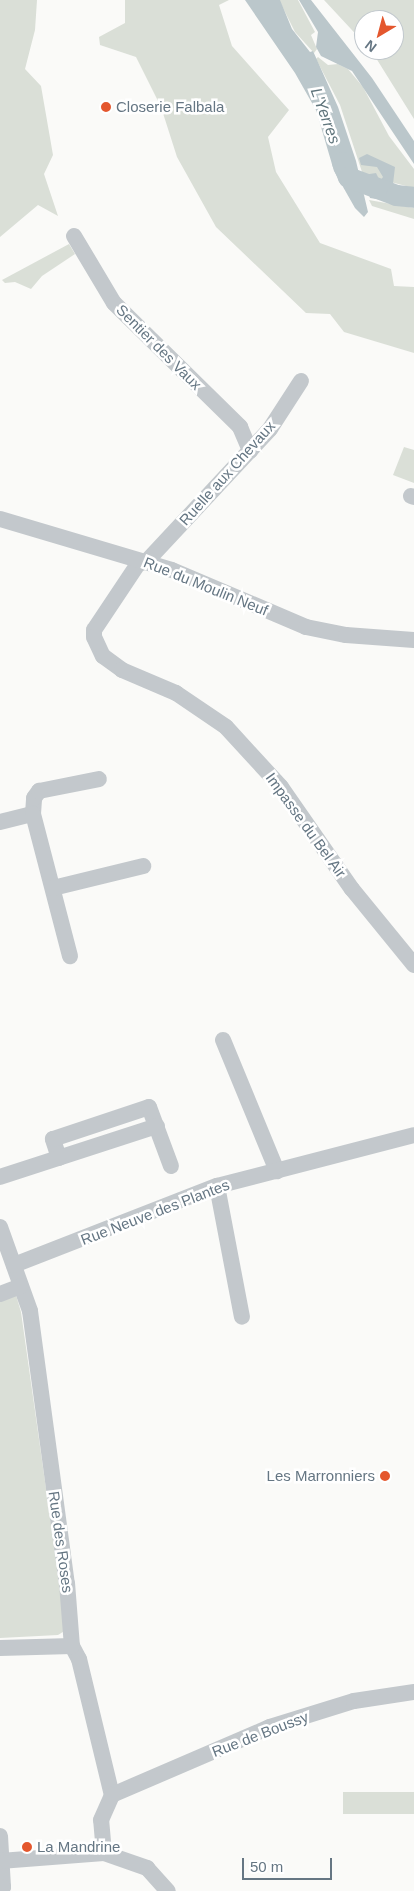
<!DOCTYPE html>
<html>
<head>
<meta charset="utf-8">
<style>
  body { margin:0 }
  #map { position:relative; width:414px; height:1891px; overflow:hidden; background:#fafaf8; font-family:Arial,sans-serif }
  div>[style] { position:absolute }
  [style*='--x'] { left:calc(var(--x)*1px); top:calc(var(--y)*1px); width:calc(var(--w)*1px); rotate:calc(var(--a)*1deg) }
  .green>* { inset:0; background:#dadfd7; transform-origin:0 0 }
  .water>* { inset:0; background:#bbc7cb }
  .river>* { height:21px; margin:-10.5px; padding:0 10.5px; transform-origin:10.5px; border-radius:10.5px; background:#bbc7cb }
  .minor>* { height:16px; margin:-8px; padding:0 8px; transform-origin:8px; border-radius:8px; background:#c3c8cc }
  .dots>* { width:14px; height:14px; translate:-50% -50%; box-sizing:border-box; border:2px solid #fff; border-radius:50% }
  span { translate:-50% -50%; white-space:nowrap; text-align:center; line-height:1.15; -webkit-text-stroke:5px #fff; paint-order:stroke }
  .poi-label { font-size:15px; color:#657683 }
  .left { translate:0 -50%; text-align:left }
  .right { translate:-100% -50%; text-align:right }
  .street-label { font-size:15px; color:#657683 }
  .water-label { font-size:16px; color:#60757c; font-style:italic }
  .north { position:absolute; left:354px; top:10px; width:50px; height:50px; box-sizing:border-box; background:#fff; border:1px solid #c1c8cd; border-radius:50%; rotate:217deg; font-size:14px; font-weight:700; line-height:20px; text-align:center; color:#657683 }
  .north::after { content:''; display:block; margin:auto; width:18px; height:22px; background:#e4572e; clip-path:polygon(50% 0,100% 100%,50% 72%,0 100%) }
  .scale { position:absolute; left:242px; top:1858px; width:90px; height:22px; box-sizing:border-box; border:2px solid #657683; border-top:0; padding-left:6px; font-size:15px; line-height:18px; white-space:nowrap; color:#657683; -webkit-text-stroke:4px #fff; paint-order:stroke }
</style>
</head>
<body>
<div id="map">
  <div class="green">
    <i style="clip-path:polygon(0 0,37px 0,35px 30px,25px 69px,41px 86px,53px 155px,44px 174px,58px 216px,38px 205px,0 237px)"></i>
    <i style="clip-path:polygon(125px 0,229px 0,219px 5px,232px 46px,289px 110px,268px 137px,276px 172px,320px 243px,391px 269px,394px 286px,414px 287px,414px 353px,344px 332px,330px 314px,306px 313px,216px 227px,177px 157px,161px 107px,136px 57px,100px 45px,99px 37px,125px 23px)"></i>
    <i style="clip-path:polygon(279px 0,298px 0,315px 32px,311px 35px,317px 49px,314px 53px,295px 32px)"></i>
    <i style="clip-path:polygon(324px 0,414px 0,414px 119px,371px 50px,394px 50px,394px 20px,364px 20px,364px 43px)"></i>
    <i style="clip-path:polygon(318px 57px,328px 65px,338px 64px,348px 69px,363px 87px,389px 136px,414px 169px,414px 188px,363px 175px,340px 105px,316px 59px)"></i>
    <i style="clip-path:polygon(369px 200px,414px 208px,414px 219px,372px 206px)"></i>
    <i style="clip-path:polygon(69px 244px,75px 254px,42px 276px,31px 289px,15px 282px,5px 283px,2px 280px)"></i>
    <i style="clip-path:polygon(404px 447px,414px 450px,414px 483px,393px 475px)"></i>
    <i style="clip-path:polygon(16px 1295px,21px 1312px,66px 1630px,58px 1635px,0 1638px,0 1301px)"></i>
    <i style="left:414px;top:1792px;width:22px;height:71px;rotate:90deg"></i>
  </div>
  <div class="water">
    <i style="clip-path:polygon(245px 0,280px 0,292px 29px,310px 52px,313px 51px,338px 107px,356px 161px,368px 212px,364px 217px,355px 208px,334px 171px,316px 110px,295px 73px)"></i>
    <i style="clip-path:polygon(299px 0,311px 0,372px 78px,414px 141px,414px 164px,352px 71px,321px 56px,316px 47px,318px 32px)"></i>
    <i style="clip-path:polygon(367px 154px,395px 167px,393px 184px,402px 189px,414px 190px,414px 205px,370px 198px,363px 175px,376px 173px,380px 181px,383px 177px,377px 167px,361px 165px,359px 158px)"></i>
  </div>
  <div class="river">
    <i style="--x:342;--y:162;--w:16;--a:68"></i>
    <i style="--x:348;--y:177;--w:51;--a:20.6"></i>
    <i style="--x:396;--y:195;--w:18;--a:6"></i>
  </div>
  <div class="minor">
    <i style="--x:74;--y:236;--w:78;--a:59.2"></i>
    <i style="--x:114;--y:303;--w:177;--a:44.5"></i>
    <i style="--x:240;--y:427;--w:26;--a:67"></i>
    <i style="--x:301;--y:381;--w:57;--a:122.9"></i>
    <i style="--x:270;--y:429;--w:180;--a:133"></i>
    <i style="--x:147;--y:561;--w:9;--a:162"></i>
    <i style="--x:138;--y:564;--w:79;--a:123.7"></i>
    <i style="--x:94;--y:630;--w:7;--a:90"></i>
    <i style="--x:94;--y:637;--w:21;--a:65"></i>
    <i style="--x:103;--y:656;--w:24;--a:36"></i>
    <i style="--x:122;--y:670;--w:59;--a:23.1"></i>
    <i style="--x:176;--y:693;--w:60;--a:34.2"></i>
    <i style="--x:226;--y:727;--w:81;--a:47.5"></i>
    <i style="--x:281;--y:787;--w:124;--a:55.2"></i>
    <i style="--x:352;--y:889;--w:98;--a:50.8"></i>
    <i style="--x:411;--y:496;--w:3;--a:18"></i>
    <i style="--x:0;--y:519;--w:179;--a:16.5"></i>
    <i style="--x:172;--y:570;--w:146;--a:23"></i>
    <i style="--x:306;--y:627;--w:41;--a:11.3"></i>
    <i style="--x:346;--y:635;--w:68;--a:4.2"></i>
    <i style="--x:33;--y:814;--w:16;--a:-86"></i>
    <i style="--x:34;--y:798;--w:9;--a:-54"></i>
    <i style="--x:39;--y:791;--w:61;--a:-11.3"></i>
    <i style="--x:0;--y:822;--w:34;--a:-14"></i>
    <i style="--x:33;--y:814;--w:147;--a:75.4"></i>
    <i style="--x:53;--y:888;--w:93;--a:-13.7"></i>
    <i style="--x:223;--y:1040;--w:142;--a:67.6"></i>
    <i style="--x:59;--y:1158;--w:20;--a:-108"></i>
    <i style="--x:53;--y:1139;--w:101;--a:-18.4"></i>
    <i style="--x:149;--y:1107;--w:63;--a:69.6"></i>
    <i style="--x:0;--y:1177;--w:165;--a:-18"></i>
    <i style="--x:217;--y:1186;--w:133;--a:79.2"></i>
    <i style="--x:0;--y:1227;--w:89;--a:70.3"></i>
    <i style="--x:30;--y:1311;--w:275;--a:82.3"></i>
    <i style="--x:67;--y:1583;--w:63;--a:85.5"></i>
    <i style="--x:72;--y:1646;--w:15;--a:62"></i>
    <i style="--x:79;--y:1659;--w:140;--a:76.4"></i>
    <i style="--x:14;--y:1265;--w:218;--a:-21.3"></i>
    <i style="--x:217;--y:1186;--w:203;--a:-14.5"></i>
    <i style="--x:0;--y:1294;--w:22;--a:-21"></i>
    <i style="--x:0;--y:1648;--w:72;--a:-1.6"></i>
    <i style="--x:112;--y:1795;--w:172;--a:-23.3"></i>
    <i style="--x:270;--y:1727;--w:88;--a:-17.2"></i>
    <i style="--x:354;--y:1701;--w:61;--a:-8.5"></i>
    <i style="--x:0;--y:1836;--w:51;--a:86.6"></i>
    <i style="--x:3;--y:1887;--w:4;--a:146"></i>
    <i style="--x:104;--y:1853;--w:33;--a:-95"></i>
    <i style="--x:101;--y:1820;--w:27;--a:-66"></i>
    <i style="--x:0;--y:1861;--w:104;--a:-4.4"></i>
    <i style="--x:104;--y:1853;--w:46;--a:19.2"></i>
    <i style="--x:147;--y:1868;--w:31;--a:48"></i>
  </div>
  <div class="dots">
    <i style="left:106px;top:107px;background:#e4572e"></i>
    <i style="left:385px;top:1476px;background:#e4572e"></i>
    <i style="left:27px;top:1847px;background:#e4572e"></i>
  </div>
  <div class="poi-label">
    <span class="left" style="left:116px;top:107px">Closerie Falbala</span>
    <span class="right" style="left:375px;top:1476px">Les Marronniers</span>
    <span class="left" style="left:37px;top:1847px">La Mandrine</span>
  </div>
  <div class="street-label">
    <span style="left:159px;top:347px;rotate:45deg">Sentier des Vaux</span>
    <span style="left:227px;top:473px;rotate:-48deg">Ruelle aux Chevaux</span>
    <span style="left:206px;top:586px;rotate:22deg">Rue du Moulin Neuf</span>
    <span style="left:306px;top:825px;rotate:54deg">Impasse du Bel Air</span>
    <span style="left:155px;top:1212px;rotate:-21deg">Rue Neuve des Plantes</span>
    <span style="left:61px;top:1542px;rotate:82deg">Rue des Roses</span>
    <span style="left:260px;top:1734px;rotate:-21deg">Rue de Boussy</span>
  </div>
  <div class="water-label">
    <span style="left:325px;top:116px;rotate:70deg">L'Yerres</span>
  </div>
  <div class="north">N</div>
  <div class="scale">50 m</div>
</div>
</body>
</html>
